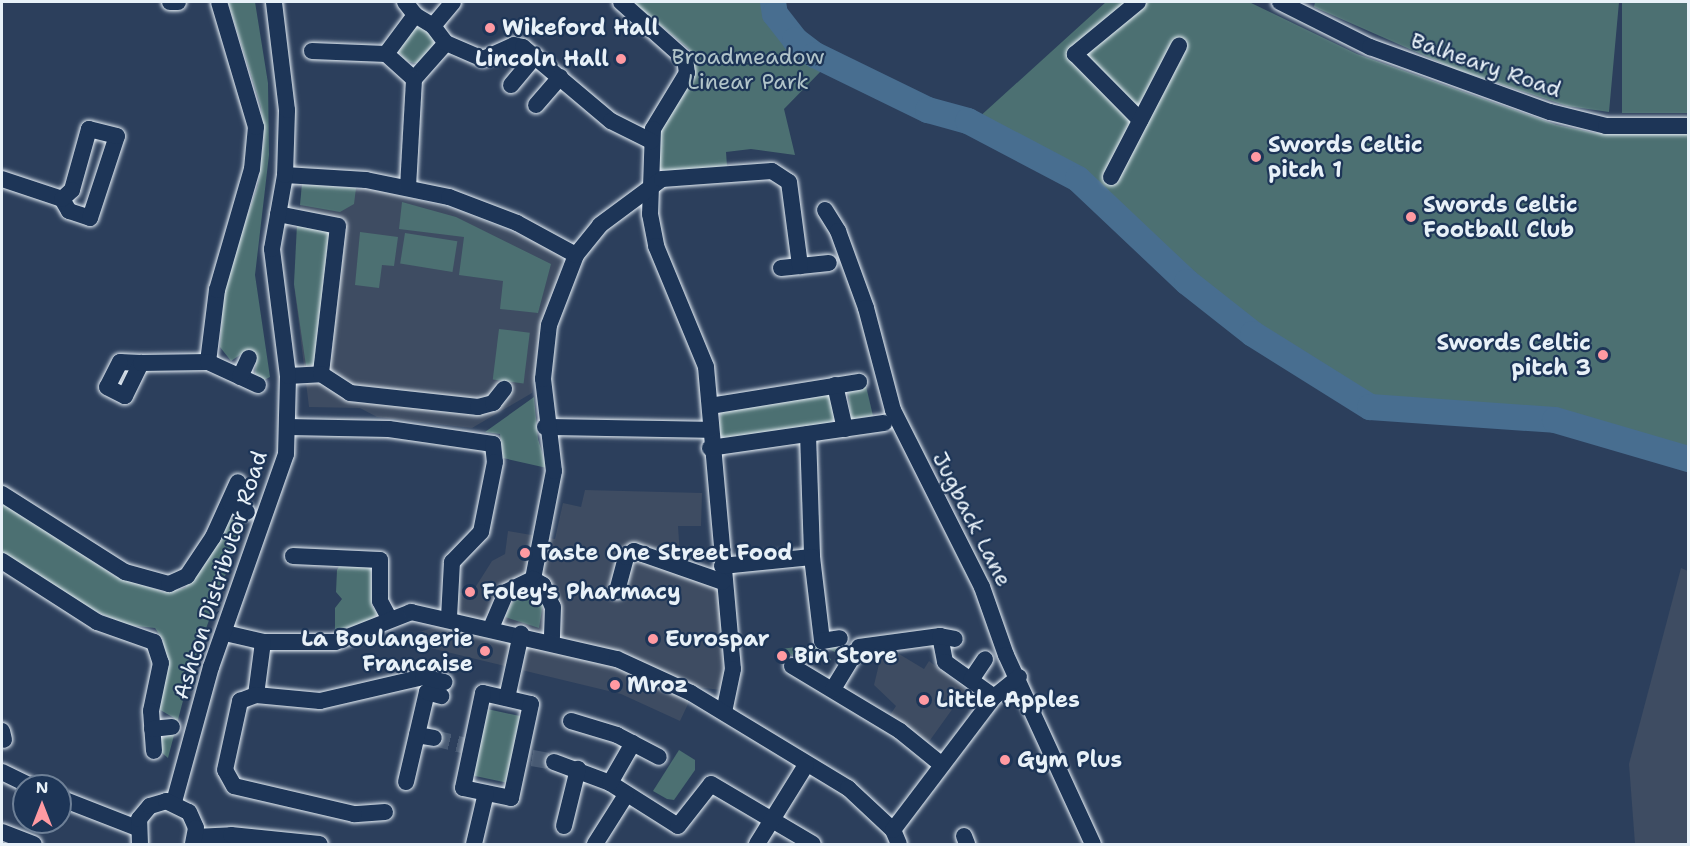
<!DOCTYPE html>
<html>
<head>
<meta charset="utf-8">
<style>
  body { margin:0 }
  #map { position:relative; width:1690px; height:846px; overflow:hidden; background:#2c3f5c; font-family:"Shantell Sans",sans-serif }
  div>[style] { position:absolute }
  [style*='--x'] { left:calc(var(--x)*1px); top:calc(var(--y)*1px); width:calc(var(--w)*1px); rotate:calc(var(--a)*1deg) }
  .built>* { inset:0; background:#3e4c62 }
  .green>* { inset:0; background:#4c7072; transform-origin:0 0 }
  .round { border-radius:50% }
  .river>* { height:26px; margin:-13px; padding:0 13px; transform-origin:13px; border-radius:13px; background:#486e90 }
  .minor-tunnel>* { height:16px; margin-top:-8px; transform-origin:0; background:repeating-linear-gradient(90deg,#485a73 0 16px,transparent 0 24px) }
  .roads { filter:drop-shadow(0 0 2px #e8f1f8) drop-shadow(0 0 2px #e8f1f8) }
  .minor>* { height:16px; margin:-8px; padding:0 8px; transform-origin:8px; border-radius:8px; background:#1d3557 }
  .dots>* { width:16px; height:16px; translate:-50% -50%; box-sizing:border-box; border:3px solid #1d3557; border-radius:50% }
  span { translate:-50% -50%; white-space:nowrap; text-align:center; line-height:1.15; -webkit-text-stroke:4.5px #1d3557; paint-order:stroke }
  .poi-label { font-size:22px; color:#e8f1f8; font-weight:700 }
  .left { translate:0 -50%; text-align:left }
  .right { translate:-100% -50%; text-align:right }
  .park-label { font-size:22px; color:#b1c4c9 }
  .street-label { font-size:22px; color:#e8f1f8 }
  .frame { position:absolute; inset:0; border:3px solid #e8f1f8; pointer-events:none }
  .north { position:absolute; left:12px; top:774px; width:60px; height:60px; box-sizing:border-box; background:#1d3557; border:2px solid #6e8097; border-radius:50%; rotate:0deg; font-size:16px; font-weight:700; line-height:24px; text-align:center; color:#e8f1f8 }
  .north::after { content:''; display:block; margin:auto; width:21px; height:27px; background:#ff9aa2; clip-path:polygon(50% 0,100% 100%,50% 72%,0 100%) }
</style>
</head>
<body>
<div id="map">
  <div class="built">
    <i style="clip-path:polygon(302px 184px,377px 190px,458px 210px,560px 252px,563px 262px,539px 342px,532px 393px,472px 428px,377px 417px,360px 408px,309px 407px,294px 284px)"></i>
    <i style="clip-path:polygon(585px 490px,702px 493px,701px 526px,678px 526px,680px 556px,716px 588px,720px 600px,725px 670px,721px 690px,696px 687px,680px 721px,621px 694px,422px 646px,419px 632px,442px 625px,447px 595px,473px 591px,492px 561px,505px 554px,508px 531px,555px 539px,563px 503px,581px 507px)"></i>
    <i style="clip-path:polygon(1681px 568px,1688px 571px,1688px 844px,1635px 844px,1629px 764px)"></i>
    <i style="clip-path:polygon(899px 654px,924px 669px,929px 661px,966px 690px,928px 743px,890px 715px,896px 706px,874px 685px,880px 660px)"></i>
  </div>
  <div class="green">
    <i style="clip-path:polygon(228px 2px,255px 2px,268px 83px,269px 155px,255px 275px,270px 377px,264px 380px,255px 374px,256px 359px,243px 353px,231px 361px,220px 347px,224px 283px,258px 185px,264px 139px,261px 107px)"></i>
    <i style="clip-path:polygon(633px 2px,773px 2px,775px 14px,823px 69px,784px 109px,795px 155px,751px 149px,726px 152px,727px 166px,666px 172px,657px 167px,659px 130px,694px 66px,689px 49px)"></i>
    <i style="clip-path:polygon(1106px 2px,1249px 2px,1357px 54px,1557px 125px,1595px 133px,1688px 134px,1688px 459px,1555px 420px,1363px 397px,1307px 368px,1169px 252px,1097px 182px,977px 119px)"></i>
    <i style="clip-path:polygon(1315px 2px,1619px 2px,1609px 112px,1567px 106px,1455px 69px,1314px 7px)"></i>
    <i style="left:1622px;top:2px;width:66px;height:111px"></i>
    <i class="round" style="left:398px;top:27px;width:36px;height:36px"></i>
    <i style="clip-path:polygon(302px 184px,356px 188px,354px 204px,340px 212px,300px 205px)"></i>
    <i style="clip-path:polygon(402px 202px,456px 217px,551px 264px,538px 313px,500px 309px,503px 281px,459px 275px,464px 237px,399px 229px)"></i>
    <i style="clip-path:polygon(297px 224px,329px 231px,316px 364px,306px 366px,294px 284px)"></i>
    <i style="clip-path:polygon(360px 232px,398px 237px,394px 266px,382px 265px,379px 288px,355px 285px)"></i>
    <i style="left:405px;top:233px;width:53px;height:31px;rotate:9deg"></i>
    <i style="left:499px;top:329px;width:31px;height:51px;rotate:7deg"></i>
    <i style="clip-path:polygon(866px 386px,873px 416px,851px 419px,848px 391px)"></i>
    <i style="clip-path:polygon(824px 393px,830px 393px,835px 419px,830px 423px,724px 438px,718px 434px,721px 411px)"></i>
    <i style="clip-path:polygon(534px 397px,538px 439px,547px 468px,503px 458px,500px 434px,485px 432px)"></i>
    <i style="clip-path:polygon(2px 502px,115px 576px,164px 592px,185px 588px,229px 520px,246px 518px,191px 670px,168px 758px,161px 752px,161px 739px,171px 732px,174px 718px,157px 708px,166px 672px,163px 640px,155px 628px,127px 625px,93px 610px,2px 552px)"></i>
    <i style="clip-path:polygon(342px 561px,371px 568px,372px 606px,377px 613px,373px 621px,335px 631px,335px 608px,342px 599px,336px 592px,337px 570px)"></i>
    <i style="clip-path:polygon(530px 588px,543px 604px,539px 628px,505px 617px,517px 593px)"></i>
    <i style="clip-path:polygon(840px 642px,835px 652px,825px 647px,821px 654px,831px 659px,829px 663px,806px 651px,801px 660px,780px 649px)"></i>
    <i style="left:487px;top:709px;width:35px;height:68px;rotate:12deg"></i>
    <i style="clip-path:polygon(679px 750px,695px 760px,695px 770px,674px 800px,667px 799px,653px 791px)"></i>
  </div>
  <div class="river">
    <i style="--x:773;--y:2;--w:12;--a:81"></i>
    <i style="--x:775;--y:14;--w:33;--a:52"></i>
    <i style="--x:795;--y:40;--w:25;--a:37"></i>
    <i style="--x:815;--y:55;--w:126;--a:26"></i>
    <i style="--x:928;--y:110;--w:41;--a:15.4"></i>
    <i style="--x:968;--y:121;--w:124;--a:27.8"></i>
    <i style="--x:1078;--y:179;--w:150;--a:43.4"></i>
    <i style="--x:1187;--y:282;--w:84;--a:38.2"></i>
    <i style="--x:1253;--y:334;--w:138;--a:32"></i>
    <i style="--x:1370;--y:407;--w:185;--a:4"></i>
    <i style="--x:1555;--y:420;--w:139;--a:16.3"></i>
  </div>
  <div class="minor-tunnel">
    <i style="--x:434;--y:738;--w:30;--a:14"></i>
    <i style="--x:532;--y:758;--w:22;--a:10"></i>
  </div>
  <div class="roads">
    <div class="minor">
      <i style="--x:170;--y:2;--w:8;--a:0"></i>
      <i style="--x:405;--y:2;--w:16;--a:52"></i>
      <i style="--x:621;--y:2;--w:86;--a:41.7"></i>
      <i style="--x:685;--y:59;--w:14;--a:82"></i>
      <i style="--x:687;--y:73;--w:66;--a:121.3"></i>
      <i style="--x:653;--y:129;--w:85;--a:92"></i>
      <i style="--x:650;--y:214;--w:33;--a:79"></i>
      <i style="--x:656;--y:246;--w:131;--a:67.5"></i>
      <i style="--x:706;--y:367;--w:303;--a:84.9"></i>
      <i style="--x:733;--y:669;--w:44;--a:101.8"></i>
      <i style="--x:1138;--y:2;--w:82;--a:140.5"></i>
      <i style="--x:1075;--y:54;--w:93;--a:45.4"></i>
      <i style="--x:1280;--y:2;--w:101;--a:26.6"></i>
      <i style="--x:1370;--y:47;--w:191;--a:19.9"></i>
      <i style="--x:1550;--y:112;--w:58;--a:14"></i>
      <i style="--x:1606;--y:126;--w:82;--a:0"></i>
      <i style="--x:415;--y:15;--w:21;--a:31"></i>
      <i style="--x:433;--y:26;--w:21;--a:53"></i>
      <i style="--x:446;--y:43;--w:48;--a:131.6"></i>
      <i style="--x:414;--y:79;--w:38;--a:-138"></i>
      <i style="--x:386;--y:54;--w:49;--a:-53.4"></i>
      <i style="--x:433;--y:26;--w:31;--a:-50"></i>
      <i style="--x:446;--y:43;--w:40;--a:23.4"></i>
      <i style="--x:483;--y:59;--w:34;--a:-24"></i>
      <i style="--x:514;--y:45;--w:9;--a:13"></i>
      <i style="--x:523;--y:47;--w:115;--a:40.1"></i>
      <i style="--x:611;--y:121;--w:45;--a:26.6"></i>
      <i style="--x:312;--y:51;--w:74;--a:2.3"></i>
      <i style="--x:511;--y:85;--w:38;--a:-50"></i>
      <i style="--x:536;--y:105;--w:37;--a:-49"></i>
      <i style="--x:285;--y:175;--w:81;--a:3.5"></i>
      <i style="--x:366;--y:180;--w:85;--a:11.6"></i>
      <i style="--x:449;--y:197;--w:73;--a:20.9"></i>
      <i style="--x:517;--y:223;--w:67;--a:28.5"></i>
      <i style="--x:1111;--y:177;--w:148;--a:-62.6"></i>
      <i style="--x:2;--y:179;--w:63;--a:18.4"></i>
      <i style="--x:62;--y:199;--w:14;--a:60"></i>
      <i style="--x:69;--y:211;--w:22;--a:18"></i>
      <i style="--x:90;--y:218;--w:86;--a:-71.8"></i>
      <i style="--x:117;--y:136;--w:29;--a:-166"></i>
      <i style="--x:89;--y:129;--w:63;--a:105.6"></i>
      <i style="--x:72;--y:190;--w:13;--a:138"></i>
      <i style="--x:408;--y:187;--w:108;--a:-86.8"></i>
      <i style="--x:825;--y:210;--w:25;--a:58"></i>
      <i style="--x:838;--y:231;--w:82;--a:70"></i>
      <i style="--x:866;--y:308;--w:106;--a:75.2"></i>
      <i style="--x:893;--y:410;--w:198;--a:63.3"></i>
      <i style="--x:982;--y:587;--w:72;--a:70.6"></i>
      <i style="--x:1006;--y:655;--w:208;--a:65.3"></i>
      <i style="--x:278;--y:214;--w:61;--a:11.3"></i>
      <i style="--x:338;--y:226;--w:149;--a:96.6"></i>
      <i style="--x:781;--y:268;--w:48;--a:-5.9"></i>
      <i style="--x:208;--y:362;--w:73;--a:-82.9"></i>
      <i style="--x:217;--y:290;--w:126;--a:-73.9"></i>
      <i style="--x:252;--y:169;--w:42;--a:-84.6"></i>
      <i style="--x:256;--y:127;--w:130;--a:-106.5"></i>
      <i style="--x:141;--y:363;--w:21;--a:-177"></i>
      <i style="--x:120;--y:362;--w:28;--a:117"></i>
      <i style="--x:107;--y:387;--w:20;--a:27"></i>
      <i style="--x:125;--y:396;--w:37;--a:-64"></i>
      <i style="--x:141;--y:363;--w:67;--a:-0.9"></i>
      <i style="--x:208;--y:362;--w:55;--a:24.7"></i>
      <i style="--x:288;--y:376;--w:33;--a:-3"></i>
      <i style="--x:321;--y:374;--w:35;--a:33"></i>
      <i style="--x:350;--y:393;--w:129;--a:6.2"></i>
      <i style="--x:478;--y:407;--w:16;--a:-15"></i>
      <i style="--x:493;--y:403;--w:18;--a:-52"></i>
      <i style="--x:240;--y:377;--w:21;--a:-65"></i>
      <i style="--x:835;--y:385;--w:45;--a:77.2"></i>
      <i style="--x:710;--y:406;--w:151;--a:-9.2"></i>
      <i style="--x:288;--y:427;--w:101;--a:1.1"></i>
      <i style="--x:389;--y:429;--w:105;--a:8.2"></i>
      <i style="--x:493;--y:444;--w:18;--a:84"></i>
      <i style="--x:495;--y:462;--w:71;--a:101.3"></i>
      <i style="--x:481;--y:532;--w:42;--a:134"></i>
      <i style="--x:452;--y:562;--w:56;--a:93.1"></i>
      <i style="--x:545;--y:427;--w:165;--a:1"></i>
      <i style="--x:808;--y:434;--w:123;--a:88.1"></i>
      <i style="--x:710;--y:448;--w:176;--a:-8.2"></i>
      <i style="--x:2;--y:494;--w:146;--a:32.4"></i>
      <i style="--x:125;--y:572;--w:46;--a:15.3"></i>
      <i style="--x:169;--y:584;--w:20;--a:-24"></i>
      <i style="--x:187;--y:576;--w:47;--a:-56.3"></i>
      <i style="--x:213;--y:537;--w:60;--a:-65.6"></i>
      <i style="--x:230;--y:503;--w:19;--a:28"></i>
      <i style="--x:293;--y:556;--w:87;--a:2.6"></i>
      <i style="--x:380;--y:560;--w:41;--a:90"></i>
      <i style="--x:380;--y:601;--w:21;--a:62"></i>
      <i style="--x:2;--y:561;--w:113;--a:32.7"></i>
      <i style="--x:97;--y:622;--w:60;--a:19.3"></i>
      <i style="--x:154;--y:642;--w:22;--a:72"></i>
      <i style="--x:161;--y:663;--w:49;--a:101.8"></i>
      <i style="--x:151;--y:711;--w:40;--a:85.7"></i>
      <i style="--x:722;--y:566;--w:90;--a:-5.7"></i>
      <i style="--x:812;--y:557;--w:85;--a:83.2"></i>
      <i style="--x:822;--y:641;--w:18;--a:-9"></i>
      <i style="--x:533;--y:579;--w:110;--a:-79"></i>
      <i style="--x:554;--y:471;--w:93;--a:-96.8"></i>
      <i style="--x:543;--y:379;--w:54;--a:-83.7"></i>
      <i style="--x:549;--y:325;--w:75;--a:-68.9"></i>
      <i style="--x:576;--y:255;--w:38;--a:-51"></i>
      <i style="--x:600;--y:225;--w:77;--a:-36.6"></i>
      <i style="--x:662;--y:179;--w:110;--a:-4.2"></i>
      <i style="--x:772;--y:171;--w:20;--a:33"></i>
      <i style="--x:789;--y:182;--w:85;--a:82.5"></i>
      <i style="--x:617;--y:591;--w:35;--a:-75"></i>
      <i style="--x:626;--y:557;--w:10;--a:-37"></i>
      <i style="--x:634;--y:551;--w:94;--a:19.2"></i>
      <i style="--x:491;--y:628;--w:39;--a:-67"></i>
      <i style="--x:506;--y:592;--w:30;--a:-26"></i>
      <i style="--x:533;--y:579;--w:12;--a:31"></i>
      <i style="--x:543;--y:585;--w:24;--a:66"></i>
      <i style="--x:553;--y:607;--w:34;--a:92"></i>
      <i style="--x:225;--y:633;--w:39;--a:13"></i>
      <i style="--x:263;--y:642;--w:72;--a:0"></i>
      <i style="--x:335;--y:642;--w:82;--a:-21.5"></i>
      <i style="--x:411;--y:612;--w:211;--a:12.9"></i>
      <i style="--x:617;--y:659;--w:81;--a:24.7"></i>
      <i style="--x:691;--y:693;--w:184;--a:31.2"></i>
      <i style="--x:848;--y:788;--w:62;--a:43"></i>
      <i style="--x:893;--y:830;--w:15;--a:67"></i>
      <i style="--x:940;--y:636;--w:26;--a:79"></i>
      <i style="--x:945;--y:662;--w:60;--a:35.5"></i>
      <i style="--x:859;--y:647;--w:82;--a:-7.7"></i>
      <i style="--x:940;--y:636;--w:15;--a:11"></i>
      <i style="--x:792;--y:666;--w:126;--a:31"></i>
      <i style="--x:900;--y:731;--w:54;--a:39"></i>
      <i style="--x:971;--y:680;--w:25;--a:-56"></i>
      <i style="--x:833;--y:689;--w:42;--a:-58.6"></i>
      <i style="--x:483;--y:693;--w:49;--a:12.9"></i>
      <i style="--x:531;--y:704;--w:96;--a:102"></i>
      <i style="--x:511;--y:798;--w:49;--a:-168.2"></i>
      <i style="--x:463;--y:788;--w:97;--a:-78.1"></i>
      <i style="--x:256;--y:695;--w:53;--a:-82.5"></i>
      <i style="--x:507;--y:698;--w:66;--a:-77.7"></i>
      <i style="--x:571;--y:721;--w:48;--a:16.9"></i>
      <i style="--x:617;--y:735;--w:47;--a:27.6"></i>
      <i style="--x:152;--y:729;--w:20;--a:-6"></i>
      <i style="--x:2;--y:731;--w:9;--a:77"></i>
      <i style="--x:417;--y:735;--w:17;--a:10"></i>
      <i style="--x:554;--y:762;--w:60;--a:20.6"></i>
      <i style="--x:610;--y:783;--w:80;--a:32.3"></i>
      <i style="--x:678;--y:826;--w:53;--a:-51.8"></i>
      <i style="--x:711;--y:784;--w:118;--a:30.5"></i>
      <i style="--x:2;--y:772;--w:32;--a:26"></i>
      <i style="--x:406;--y:782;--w:92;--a:-76.9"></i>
      <i style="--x:427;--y:692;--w:15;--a:16"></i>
      <i style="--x:610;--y:783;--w:46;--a:-60.1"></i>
      <i style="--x:60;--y:798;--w:83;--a:21.3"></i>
      <i style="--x:174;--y:802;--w:140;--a:-74.7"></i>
      <i style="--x:211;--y:667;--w:226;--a:-70.6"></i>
      <i style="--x:286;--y:454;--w:78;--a:-88.5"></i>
      <i style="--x:288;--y:376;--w:128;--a:-97.2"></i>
      <i style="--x:272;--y:249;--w:75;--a:-80"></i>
      <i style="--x:285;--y:175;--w:65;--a:-88.2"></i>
      <i style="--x:287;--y:110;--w:109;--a:-96.9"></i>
      <i style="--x:385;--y:812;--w:31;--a:176"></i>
      <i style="--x:354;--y:814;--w:123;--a:-166.9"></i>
      <i style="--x:234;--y:786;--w:18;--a:-119"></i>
      <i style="--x:225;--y:770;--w:71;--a:-77.7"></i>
      <i style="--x:240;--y:701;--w:17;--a:-21"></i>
      <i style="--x:256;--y:695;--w:64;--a:5.4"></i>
      <i style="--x:320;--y:701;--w:106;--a:-13.1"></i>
      <i style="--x:423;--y:677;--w:22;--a:13"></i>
      <i style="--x:564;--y:826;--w:59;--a:-76.2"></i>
      <i style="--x:893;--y:830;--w:167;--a:-52.8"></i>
      <i style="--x:994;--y:697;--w:32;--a:-39"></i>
      <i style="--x:2;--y:832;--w:34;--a:21"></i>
      <i style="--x:964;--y:836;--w:9;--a:69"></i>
      <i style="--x:195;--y:837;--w:36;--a:-3"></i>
      <i style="--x:231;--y:835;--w:89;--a:5.8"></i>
      <i style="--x:140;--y:844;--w:25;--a:-92"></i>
      <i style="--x:139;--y:819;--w:17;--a:-50"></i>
      <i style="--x:150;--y:806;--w:17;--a:-17"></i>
      <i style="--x:166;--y:801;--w:25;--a:26"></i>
      <i style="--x:189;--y:812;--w:17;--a:66"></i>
      <i style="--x:196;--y:828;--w:16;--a:101"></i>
      <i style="--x:474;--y:844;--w:52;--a:-76.8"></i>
      <i style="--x:595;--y:844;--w:58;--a:-57.7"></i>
      <i style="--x:757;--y:844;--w:93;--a:-58.2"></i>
    </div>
  </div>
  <div class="dots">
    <i style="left:490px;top:28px;background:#ff9aa2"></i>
    <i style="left:621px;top:59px;background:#ff9aa2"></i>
    <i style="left:1256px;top:157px;background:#ff9aa2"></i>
    <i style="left:1411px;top:217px;background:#ff9aa2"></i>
    <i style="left:1603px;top:355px;background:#ff9aa2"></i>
    <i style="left:525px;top:553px;background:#ff9aa2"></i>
    <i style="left:470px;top:592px;background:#ff9aa2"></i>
    <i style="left:653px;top:639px;background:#ff9aa2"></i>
    <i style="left:485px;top:651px;background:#ff9aa2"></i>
    <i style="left:782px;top:656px;background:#ff9aa2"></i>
    <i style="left:615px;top:685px;background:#ff9aa2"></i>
    <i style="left:924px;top:700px;background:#ff9aa2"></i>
    <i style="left:1005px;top:760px;background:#ff9aa2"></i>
  </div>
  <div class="poi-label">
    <span class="left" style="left:502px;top:28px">Wikeford Hall</span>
    <span class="right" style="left:609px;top:59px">Lincoln Hall</span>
    <span class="left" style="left:1268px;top:157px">Swords Celtic<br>pitch 1</span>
    <span class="left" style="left:1423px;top:217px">Swords Celtic<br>Football Club</span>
    <span class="right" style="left:1591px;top:355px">Swords Celtic<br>pitch 3</span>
    <span class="left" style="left:537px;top:553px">Taste One Street Food</span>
    <span class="left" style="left:482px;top:592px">Foley's Pharmacy</span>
    <span class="right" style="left:473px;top:651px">La Boulangerie<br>Francaise</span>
    <span class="left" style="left:665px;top:639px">Eurospar</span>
    <span class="left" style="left:794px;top:656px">Bin Store</span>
    <span class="left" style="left:627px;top:685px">Mroz</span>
    <span class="left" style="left:936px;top:700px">Little Apples</span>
    <span class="left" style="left:1017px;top:760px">Gym Plus</span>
  </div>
  <div class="park-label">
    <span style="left:748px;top:69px">Broadmeadow<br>Linear Park</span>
  </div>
  <div class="street-label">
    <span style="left:1486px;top:65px;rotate:19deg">Balheary Road</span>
    <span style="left:972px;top:519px;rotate:63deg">Jugback Lane</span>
    <span style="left:220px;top:575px;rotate:-72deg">Ashton Distributor Road</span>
  </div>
  <div class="frame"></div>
  <div class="north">N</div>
</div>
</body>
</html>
